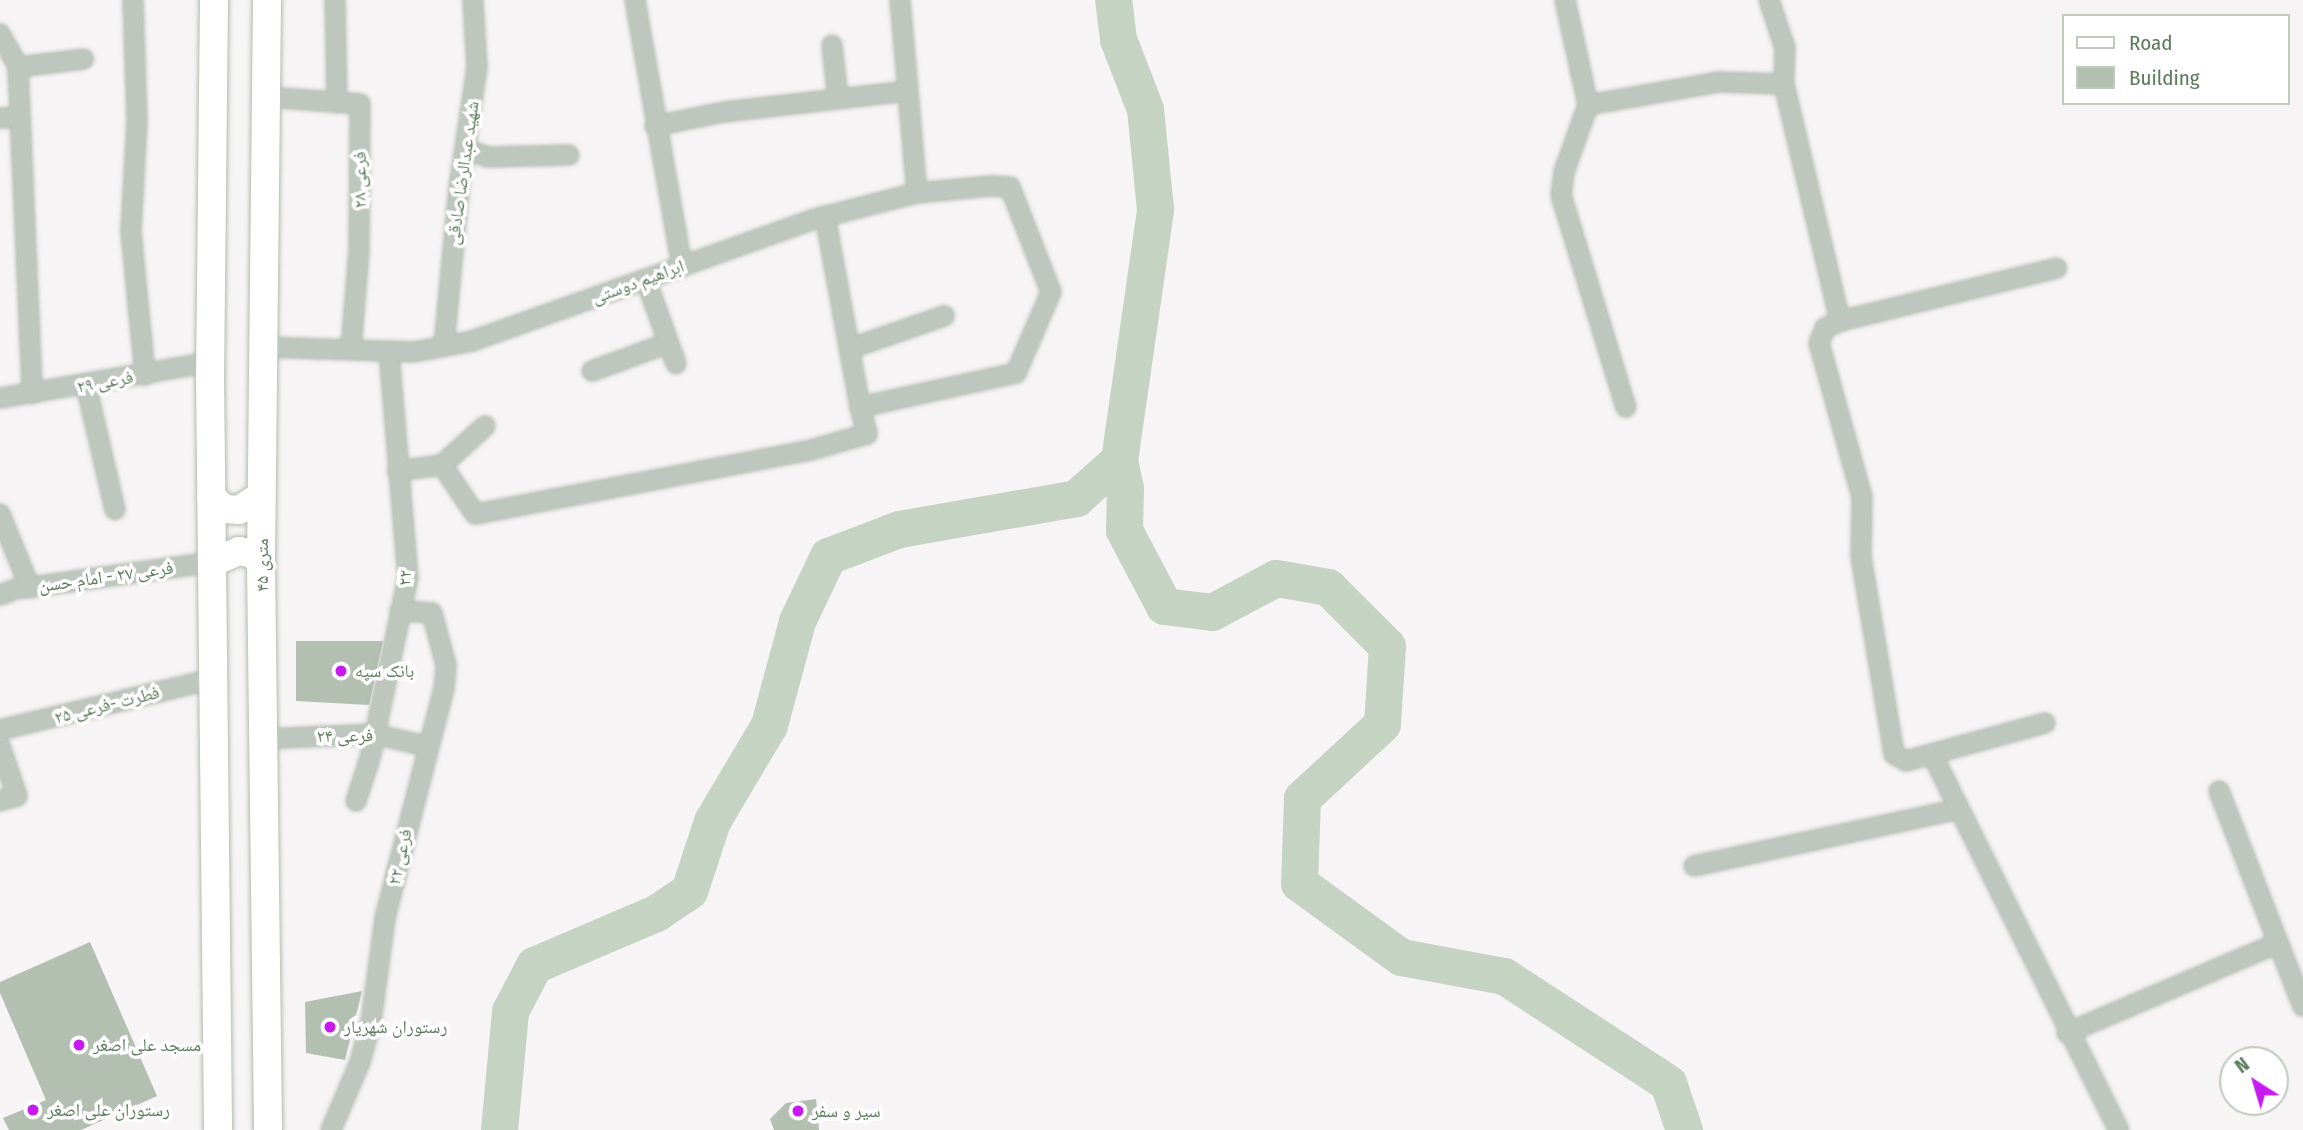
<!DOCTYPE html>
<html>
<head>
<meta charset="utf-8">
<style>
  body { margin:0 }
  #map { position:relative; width:2303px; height:1130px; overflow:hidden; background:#f7f4f5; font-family:"Fira Sans Condensed","Noto Naskh Arabic",sans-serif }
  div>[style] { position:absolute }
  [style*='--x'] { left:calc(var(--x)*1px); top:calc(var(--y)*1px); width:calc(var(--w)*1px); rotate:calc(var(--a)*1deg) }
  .river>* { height:37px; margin:-18.5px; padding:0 18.5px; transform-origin:18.5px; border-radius:18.5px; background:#c5d3c3 }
  .building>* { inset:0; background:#b2bfb1 }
  .roads { filter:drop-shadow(0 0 2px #b1bcb1) drop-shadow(0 0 2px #b1bcb1) }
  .street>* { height:18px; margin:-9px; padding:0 9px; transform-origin:9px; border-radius:9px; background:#bdc7bd }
  .primary>* { height:28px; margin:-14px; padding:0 14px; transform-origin:14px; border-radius:14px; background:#fff }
  .dots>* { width:19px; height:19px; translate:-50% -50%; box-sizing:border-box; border:4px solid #fff; border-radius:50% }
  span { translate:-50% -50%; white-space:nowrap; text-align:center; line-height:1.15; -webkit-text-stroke:7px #fff; paint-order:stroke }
  .street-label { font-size:18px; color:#5c7c5c }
  .poi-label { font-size:18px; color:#5c7c5c }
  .left { translate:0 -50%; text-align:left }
  .legend { position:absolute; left:2062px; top:14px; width:228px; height:91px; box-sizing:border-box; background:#fff; border:2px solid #becbbe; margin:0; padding:9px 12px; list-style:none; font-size:21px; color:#5c7c5c }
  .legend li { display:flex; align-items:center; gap:14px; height:35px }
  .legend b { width:35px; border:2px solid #becbbe }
  .north { position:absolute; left:2219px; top:1046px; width:70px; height:70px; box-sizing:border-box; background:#fff; border:2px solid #becbbe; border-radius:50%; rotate:323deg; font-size:19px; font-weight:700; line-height:28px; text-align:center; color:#5c7c5c }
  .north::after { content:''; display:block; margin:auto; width:24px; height:32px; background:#c919f2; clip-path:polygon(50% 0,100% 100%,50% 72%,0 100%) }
</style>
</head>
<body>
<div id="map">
  <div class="river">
    <i style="--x:1119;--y:460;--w:29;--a:78"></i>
    <i style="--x:1125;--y:488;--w:42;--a:91.4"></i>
    <i style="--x:1124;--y:530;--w:86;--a:62.2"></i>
    <i style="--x:1164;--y:606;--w:48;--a:7.1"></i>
    <i style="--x:1212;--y:612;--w:72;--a:-28"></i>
    <i style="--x:1276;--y:578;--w:53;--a:9.8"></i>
    <i style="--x:1328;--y:587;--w:83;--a:45"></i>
    <i style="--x:1387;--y:646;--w:78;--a:93.7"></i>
    <i style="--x:1382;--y:724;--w:109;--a:137.2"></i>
    <i style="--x:1302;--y:798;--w:85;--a:92"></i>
    <i style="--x:1299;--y:883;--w:126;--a:36"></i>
    <i style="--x:1401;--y:957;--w:105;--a:10.5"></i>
    <i style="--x:1504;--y:976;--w:196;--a:33.1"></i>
    <i style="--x:1668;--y:1083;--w:50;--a:71.2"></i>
    <i style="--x:499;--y:1130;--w:120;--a:-84.7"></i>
    <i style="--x:510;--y:1011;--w:52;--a:-62.4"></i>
    <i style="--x:534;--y:965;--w:133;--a:-23.1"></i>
    <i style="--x:656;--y:913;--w:40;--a:-34"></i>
    <i style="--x:689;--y:891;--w:74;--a:-71.8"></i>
    <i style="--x:712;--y:821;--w:112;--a:-59.3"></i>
    <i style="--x:769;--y:725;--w:108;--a:-74.9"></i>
    <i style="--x:797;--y:621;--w:72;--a:-64.5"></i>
    <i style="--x:828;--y:556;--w:76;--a:-20.8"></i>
    <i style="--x:899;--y:529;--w:180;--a:-9.9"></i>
    <i style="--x:1076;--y:498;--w:57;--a:-41.5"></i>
    <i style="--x:1119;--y:460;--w:254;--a:-81.8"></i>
    <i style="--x:1155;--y:209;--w:100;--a:-95.7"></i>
    <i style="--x:1145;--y:109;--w:75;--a:-111.1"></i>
    <i style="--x:1118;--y:39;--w:39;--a:-97"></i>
  </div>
  <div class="building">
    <i style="clip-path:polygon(296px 641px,383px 641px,369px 705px,296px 701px)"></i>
    <i style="clip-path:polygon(90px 942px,157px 1096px,81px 1130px,9px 1130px,3px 1118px,46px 1100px,0 993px,0 982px)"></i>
    <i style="clip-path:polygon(362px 991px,345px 1060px,306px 1053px,305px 1002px)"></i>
    <i style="clip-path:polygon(816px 1099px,819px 1130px,774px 1130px,770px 1119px,786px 1103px)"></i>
  </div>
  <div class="roads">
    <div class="street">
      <i style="--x:133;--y:0;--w:120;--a:88.1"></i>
      <i style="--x:137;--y:120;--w:112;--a:93.1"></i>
      <i style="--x:131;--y:232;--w:144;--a:84.4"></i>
      <i style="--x:335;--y:0;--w:103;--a:88.9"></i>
      <i style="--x:635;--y:0;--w:271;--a:80"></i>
      <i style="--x:900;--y:0;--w:194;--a:85"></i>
      <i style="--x:1565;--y:0;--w:107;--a:77.6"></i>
      <i style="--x:1588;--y:105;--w:71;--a:109.7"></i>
      <i style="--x:1564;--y:172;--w:23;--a:97"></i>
      <i style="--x:1561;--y:195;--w:222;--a:73"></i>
      <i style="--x:1769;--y:0;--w:51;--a:71.6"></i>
      <i style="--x:1785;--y:48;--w:36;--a:92"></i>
      <i style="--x:1784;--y:84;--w:244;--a:76.7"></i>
      <i style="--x:0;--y:34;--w:38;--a:61"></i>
      <i style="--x:18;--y:67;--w:327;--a:87.5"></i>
      <i style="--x:832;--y:45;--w:54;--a:83.7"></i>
      <i style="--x:18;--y:67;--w:66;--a:-6.9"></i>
      <i style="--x:267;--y:97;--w:93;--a:4.3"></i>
      <i style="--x:360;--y:104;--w:146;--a:90.4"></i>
      <i style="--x:359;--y:250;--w:99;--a:94.6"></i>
      <i style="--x:1588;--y:105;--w:132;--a:-10"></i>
      <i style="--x:1718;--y:82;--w:66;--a:1.7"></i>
      <i style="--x:0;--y:118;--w:20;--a:-3"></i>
      <i style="--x:655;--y:126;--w:70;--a:-11.5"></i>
      <i style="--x:724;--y:112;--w:184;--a:-6.5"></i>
      <i style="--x:466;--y:149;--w:23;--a:20"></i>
      <i style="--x:488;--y:157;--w:81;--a:-1.4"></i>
      <i style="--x:825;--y:216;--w:194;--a:79.6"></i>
      <i style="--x:646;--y:280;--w:89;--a:70.3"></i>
      <i style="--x:444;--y:346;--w:159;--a:-84.6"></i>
      <i style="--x:459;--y:188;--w:121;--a:-81.5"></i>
      <i style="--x:477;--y:68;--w:68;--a:-93.4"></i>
      <i style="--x:262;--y:347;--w:152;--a:1.9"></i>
      <i style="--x:414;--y:352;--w:59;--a:-10.7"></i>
      <i style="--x:472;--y:341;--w:364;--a:-19.6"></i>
      <i style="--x:815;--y:219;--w:105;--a:-14.3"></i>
      <i style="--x:917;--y:193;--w:74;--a:-5.4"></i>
      <i style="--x:991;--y:186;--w:19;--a:3"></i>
      <i style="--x:1010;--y:187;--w:113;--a:68.7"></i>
      <i style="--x:1051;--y:292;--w:88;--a:113.4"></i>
      <i style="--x:1016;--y:373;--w:160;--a:167.7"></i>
      <i style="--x:860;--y:407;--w:28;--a:75"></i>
      <i style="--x:867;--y:434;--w:58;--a:164.1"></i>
      <i style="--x:811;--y:450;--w:342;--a:169.2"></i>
      <i style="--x:475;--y:514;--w:59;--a:-124"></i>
      <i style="--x:442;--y:465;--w:45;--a:172.4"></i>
      <i style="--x:849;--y:349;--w:101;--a:-19.2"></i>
      <i style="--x:592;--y:371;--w:81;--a:-20.2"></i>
      <i style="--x:86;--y:385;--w:128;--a:76.9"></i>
      <i style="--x:0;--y:398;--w:213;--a:-9.7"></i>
      <i style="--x:442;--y:465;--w:58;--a:-42.2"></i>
      <i style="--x:0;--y:514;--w:80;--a:67.9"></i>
      <i style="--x:0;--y:595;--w:17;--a:-21"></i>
      <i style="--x:16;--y:589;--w:199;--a:-7.8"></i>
      <i style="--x:2045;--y:723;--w:144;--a:164.7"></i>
      <i style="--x:1906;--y:761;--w:14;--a:-150"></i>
      <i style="--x:1894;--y:754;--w:201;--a:-99.5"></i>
      <i style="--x:1861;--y:556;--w:59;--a:-89"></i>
      <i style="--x:1862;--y:497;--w:160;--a:-105.6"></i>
      <i style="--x:1819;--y:343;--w:16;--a:-68"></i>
      <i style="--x:1825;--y:328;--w:17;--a:-25"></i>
      <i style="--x:1840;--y:321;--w:223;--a:-13.7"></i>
      <i style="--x:0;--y:730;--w:219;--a:-13.5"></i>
      <i style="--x:263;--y:739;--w:111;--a:-2.6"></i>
      <i style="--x:374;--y:734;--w:53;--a:13"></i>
      <i style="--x:0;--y:746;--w:53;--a:71.2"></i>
      <i style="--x:17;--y:796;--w:18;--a:164"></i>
      <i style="--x:1932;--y:754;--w:420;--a:63.6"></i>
      <i style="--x:2219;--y:791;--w:231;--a:68.7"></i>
      <i style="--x:356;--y:801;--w:45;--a:-72"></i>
      <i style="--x:370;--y:758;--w:184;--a:-78.1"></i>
      <i style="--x:408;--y:578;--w:228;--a:-94.8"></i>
      <i style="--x:1694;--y:866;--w:271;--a:-12.1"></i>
      <i style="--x:2067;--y:1033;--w:229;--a:-23.1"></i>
      <i style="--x:331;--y:1130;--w:74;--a:-66.9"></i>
      <i style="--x:360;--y:1062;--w:41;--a:-74.6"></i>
      <i style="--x:371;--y:1022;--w:105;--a:-82.3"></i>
      <i style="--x:385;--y:918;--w:236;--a:-75.6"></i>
      <i style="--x:444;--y:689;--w:24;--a:-85"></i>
      <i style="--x:446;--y:665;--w:54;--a:-105.1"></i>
      <i style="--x:432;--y:613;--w:32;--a:-176"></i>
    </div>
    <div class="primary">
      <i style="--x:214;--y:0;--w:375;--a:90.6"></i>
      <i style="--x:210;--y:375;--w:755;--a:89.39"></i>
      <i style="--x:267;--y:0;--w:563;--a:90.61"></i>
      <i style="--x:261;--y:563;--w:567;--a:89.29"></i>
      <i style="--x:211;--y:497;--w:18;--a:41"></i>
      <i style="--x:225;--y:509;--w:14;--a:4"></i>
      <i style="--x:239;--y:510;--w:27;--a:-33"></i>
      <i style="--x:213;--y:562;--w:28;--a:-23"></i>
      <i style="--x:239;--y:551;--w:14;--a:12"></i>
      <i style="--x:253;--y:554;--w:12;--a:48"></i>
    </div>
  </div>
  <div class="dots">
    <i style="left:341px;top:671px;background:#c919f2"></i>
    <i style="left:330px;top:1027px;background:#c919f2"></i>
    <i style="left:79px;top:1045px;background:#c919f2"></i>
    <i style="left:33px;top:1110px;background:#c919f2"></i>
    <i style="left:798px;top:1111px;background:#c919f2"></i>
  </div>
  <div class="street-label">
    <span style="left:463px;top:173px;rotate:-82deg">شهید عبدالرضا صادقی</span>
    <span style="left:360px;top:180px;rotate:-90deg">فرعی ۲۸</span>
    <span style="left:638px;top:282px;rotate:-20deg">ابراهیم دوستی</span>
    <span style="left:105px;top:382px;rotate:-10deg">فرعی ۲۹</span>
    <span style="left:262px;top:565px;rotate:-90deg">۴۵ متری</span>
    <span style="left:106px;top:577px;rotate:-8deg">فرعی ۲۷ - امام حسن</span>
    <span style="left:405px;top:578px;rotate:-87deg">۲۲</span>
    <span style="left:107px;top:705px;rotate:-14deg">فطرت -فرعی ۲۵</span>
    <span style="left:345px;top:736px;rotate:-1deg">فرعی ۲۴</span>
    <span style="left:400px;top:857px;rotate:-77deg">فرعی ۲۲</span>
  </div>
  <div class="poi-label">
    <span class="left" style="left:355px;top:671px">بانک سپه</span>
    <span class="left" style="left:344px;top:1027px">رستوران شهریار</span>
    <span class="left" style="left:93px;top:1045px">مسجد علی اصغر</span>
    <span class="left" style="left:47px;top:1110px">رستوران علی اصغر</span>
    <span class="left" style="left:812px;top:1111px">سیر و سفر</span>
  </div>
  <ul class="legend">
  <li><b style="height:9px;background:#fff"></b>Road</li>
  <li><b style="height:19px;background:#b2bfb1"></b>Building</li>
  </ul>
  <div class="north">N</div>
</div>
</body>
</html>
